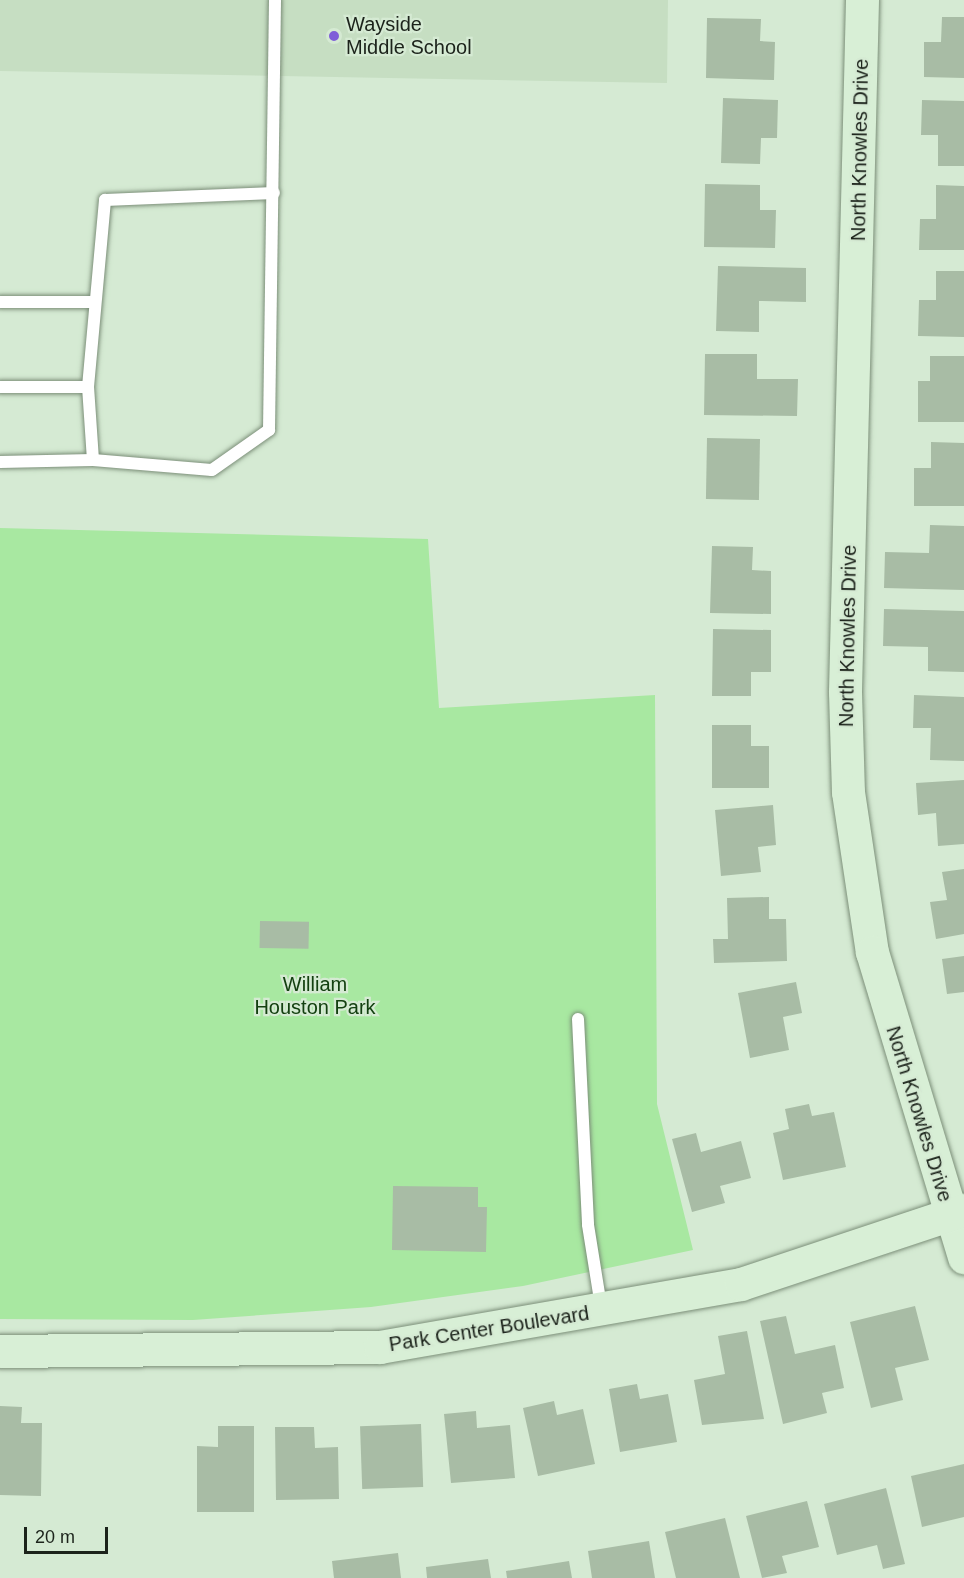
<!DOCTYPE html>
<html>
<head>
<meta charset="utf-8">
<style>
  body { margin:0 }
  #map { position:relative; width:964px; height:1578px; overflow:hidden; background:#d5ead3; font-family:Helvetica,sans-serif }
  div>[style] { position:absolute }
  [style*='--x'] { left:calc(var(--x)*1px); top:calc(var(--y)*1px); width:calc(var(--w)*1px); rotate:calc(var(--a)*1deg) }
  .built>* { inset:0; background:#c6dec2 }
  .green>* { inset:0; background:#a8e8a1 }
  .building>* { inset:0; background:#a8bca5; transform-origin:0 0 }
  .roads { filter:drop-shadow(0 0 2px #7c8f79) drop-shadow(0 0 2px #7c8f79) }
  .lane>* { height:12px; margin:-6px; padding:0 6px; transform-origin:6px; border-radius:6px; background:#fff }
  .secondary>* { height:33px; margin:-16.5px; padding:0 16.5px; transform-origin:16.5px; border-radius:16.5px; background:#d8efd6 }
  .dots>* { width:16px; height:16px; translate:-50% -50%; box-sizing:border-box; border:3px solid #d5ead3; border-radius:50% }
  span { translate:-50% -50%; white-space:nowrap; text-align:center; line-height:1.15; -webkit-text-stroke:4.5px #d5ead3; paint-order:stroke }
  .poi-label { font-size:20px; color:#1c231b }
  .left { translate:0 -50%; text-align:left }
  .street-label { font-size:20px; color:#1c231b }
  .park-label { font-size:20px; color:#134010 }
  .scale { position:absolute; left:24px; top:1527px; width:84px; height:27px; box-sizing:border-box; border:3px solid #1c231b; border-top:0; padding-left:8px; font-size:18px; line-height:21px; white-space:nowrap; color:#1c231b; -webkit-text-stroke:4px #d5ead3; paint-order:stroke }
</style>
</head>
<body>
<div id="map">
  <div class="built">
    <i style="clip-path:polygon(0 0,668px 0,667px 83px,0 71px)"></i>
  </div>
  <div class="green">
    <i style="clip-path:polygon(0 528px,428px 539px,439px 708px,655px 695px,657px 1104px,693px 1250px,523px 1286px,371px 1307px,193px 1320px,0 1319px)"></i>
  </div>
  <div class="building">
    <i style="clip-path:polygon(942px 17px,964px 17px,964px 78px,924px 77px,924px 42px,941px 42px)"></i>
    <i style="clip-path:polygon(707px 18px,761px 19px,760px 41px,775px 42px,774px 80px,706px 78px)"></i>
    <i style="clip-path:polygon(723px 98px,778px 100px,777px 138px,761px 138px,760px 164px,721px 163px)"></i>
    <i style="clip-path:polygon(922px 100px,964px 101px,964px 166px,938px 166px,938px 135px,921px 135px)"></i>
    <i style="clip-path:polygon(705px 184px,760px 185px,760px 210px,776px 210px,775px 248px,704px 247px)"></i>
    <i style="clip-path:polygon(936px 185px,964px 186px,964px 250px,919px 250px,920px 219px,936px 219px)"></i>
    <i style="clip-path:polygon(718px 266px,806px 268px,806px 302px,759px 301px,759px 332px,716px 331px)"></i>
    <i style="clip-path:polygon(936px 271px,964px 271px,964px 337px,918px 336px,919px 300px,936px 300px)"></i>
    <i style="clip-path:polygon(705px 354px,757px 354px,757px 379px,798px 379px,797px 416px,704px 415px)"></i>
    <i style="clip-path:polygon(930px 356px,964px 356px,964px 422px,918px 422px,918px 381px,930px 381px)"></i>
    <i style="left:707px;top:438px;width:53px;height:61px;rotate:1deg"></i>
    <i style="clip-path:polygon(931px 442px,964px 443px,964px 506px,914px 506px,914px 468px,931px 468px)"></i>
    <i style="clip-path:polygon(930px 525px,964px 526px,964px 590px,884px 588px,885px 552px,929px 553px)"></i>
    <i style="clip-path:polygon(712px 546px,753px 547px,752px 570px,771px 571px,771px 614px,710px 613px)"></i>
    <i style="clip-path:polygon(884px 609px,964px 611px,964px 672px,928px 671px,928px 647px,883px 646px)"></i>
    <i style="clip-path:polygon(713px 629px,771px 630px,771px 672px,751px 672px,751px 696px,712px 696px)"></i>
    <i style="clip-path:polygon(914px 695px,964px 697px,964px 761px,930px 760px,931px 728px,913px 728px)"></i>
    <i style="clip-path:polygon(712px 725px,751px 725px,751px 746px,769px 746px,769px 788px,712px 788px)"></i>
    <i style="clip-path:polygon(964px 780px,964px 844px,938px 846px,936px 813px,918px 815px,916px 783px)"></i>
    <i style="clip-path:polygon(773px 805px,776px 845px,758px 847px,761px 872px,721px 876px,715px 810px)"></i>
    <i style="clip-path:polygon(964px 869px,964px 934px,936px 939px,930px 902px,947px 900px,942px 872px)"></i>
    <i style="clip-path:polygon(769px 897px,769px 919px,786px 919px,787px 961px,714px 963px,713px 939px,728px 939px,727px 898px)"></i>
    <i style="left:260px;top:921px;width:49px;height:27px;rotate:1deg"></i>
    <i style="clip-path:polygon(964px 956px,964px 992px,947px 994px,942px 959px)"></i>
    <i style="clip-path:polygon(796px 982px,802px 1013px,783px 1017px,789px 1050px,750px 1058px,738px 993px)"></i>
    <i style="clip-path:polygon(809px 1104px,812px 1116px,834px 1112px,846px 1167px,783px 1180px,773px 1133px,789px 1129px,785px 1109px)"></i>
    <i style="clip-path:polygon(696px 1133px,701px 1152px,741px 1141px,751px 1178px,720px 1186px,725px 1203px,692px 1212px,672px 1139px)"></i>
    <i style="clip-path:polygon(393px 1186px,478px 1187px,478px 1207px,487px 1207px,486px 1252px,392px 1250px)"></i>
    <i style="clip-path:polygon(915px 1306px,929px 1360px,895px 1368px,903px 1400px,871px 1408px,850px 1322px)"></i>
    <i style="clip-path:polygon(786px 1316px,795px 1354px,835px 1345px,844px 1388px,822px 1393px,827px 1413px,783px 1424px,760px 1321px)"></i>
    <i style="clip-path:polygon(747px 1331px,764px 1419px,702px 1425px,694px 1380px,725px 1374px,718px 1336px)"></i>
    <i style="clip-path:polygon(637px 1384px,640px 1399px,668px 1394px,677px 1442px,620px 1452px,609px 1389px)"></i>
    <i style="clip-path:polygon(554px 1401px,557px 1415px,583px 1409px,595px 1464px,538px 1476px,523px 1408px)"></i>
    <i style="clip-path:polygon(0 1406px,22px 1407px,21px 1423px,42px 1423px,41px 1496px,0 1495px)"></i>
    <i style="clip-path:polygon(476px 1411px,477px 1428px,510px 1425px,515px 1478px,451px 1483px,444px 1414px)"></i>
    <i style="left:421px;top:1424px;width:63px;height:61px;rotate:88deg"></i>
    <i style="clip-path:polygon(218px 1426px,254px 1426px,254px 1512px,197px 1512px,197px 1446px,218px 1447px)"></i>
    <i style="clip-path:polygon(275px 1427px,314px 1427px,315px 1448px,338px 1447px,339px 1499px,276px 1500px)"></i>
    <i style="clip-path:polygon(964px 1464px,964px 1517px,922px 1527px,911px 1476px)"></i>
    <i style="clip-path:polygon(886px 1488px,905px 1564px,883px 1569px,877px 1545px,837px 1555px,824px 1504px)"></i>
    <i style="clip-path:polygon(807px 1501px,819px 1547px,782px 1556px,787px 1573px,762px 1578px,746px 1516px)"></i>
    <i style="clip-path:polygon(725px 1518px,740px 1578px,676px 1578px,665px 1532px)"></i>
    <i style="clip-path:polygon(649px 1541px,655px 1578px,592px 1578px,588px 1551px)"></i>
    <i style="clip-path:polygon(398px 1553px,401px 1578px,334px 1578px,332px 1561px)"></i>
    <i style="clip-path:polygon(488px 1559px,491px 1578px,427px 1578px,426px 1567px)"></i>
    <i style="clip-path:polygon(569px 1561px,572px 1578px,507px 1578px,506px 1571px)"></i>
  </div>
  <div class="roads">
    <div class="lane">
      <i style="--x:0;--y:302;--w:92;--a:0"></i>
      <i style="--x:0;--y:387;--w:88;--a:0"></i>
      <i style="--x:93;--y:460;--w:73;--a:-93.9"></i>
      <i style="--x:88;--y:387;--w:188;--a:-84.8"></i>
      <i style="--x:105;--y:200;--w:169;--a:-2.4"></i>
      <i style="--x:0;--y:462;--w:93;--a:-1.2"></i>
      <i style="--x:93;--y:460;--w:119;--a:4.8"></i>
      <i style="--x:212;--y:470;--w:70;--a:-35.1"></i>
      <i style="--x:269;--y:430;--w:430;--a:-89.2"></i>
      <i style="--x:578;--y:1019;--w:206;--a:87.2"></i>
      <i style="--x:588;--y:1225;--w:82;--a:80.9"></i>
    </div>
    <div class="secondary">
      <i style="--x:862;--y:0;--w:692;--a:91.41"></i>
      <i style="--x:845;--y:692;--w:100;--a:88.3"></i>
      <i style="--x:848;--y:792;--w:162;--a:81.5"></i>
      <i style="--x:872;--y:952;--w:319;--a:73.2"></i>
      <i style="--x:0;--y:1351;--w:380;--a:-0.6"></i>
      <i style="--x:380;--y:1347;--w:366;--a:-9.9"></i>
      <i style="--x:741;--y:1284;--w:235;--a:-18.4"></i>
    </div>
  </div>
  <div class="dots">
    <i style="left:334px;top:36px;background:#7f5ed8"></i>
  </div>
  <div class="poi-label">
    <span class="left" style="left:346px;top:36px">Wayside<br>Middle School</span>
  </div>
  <div class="street-label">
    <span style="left:860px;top:150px;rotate:-89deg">North Knowles Drive</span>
    <span style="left:848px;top:636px;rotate:-89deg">North Knowles Drive</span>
    <span style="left:919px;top:1114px;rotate:73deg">North Knowles Drive</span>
    <span style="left:489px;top:1329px;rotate:-9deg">Park Center Boulevard</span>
  </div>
  <div class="park-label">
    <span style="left:315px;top:996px">William<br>Houston Park</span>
  </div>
  <div class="scale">20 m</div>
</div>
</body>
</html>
